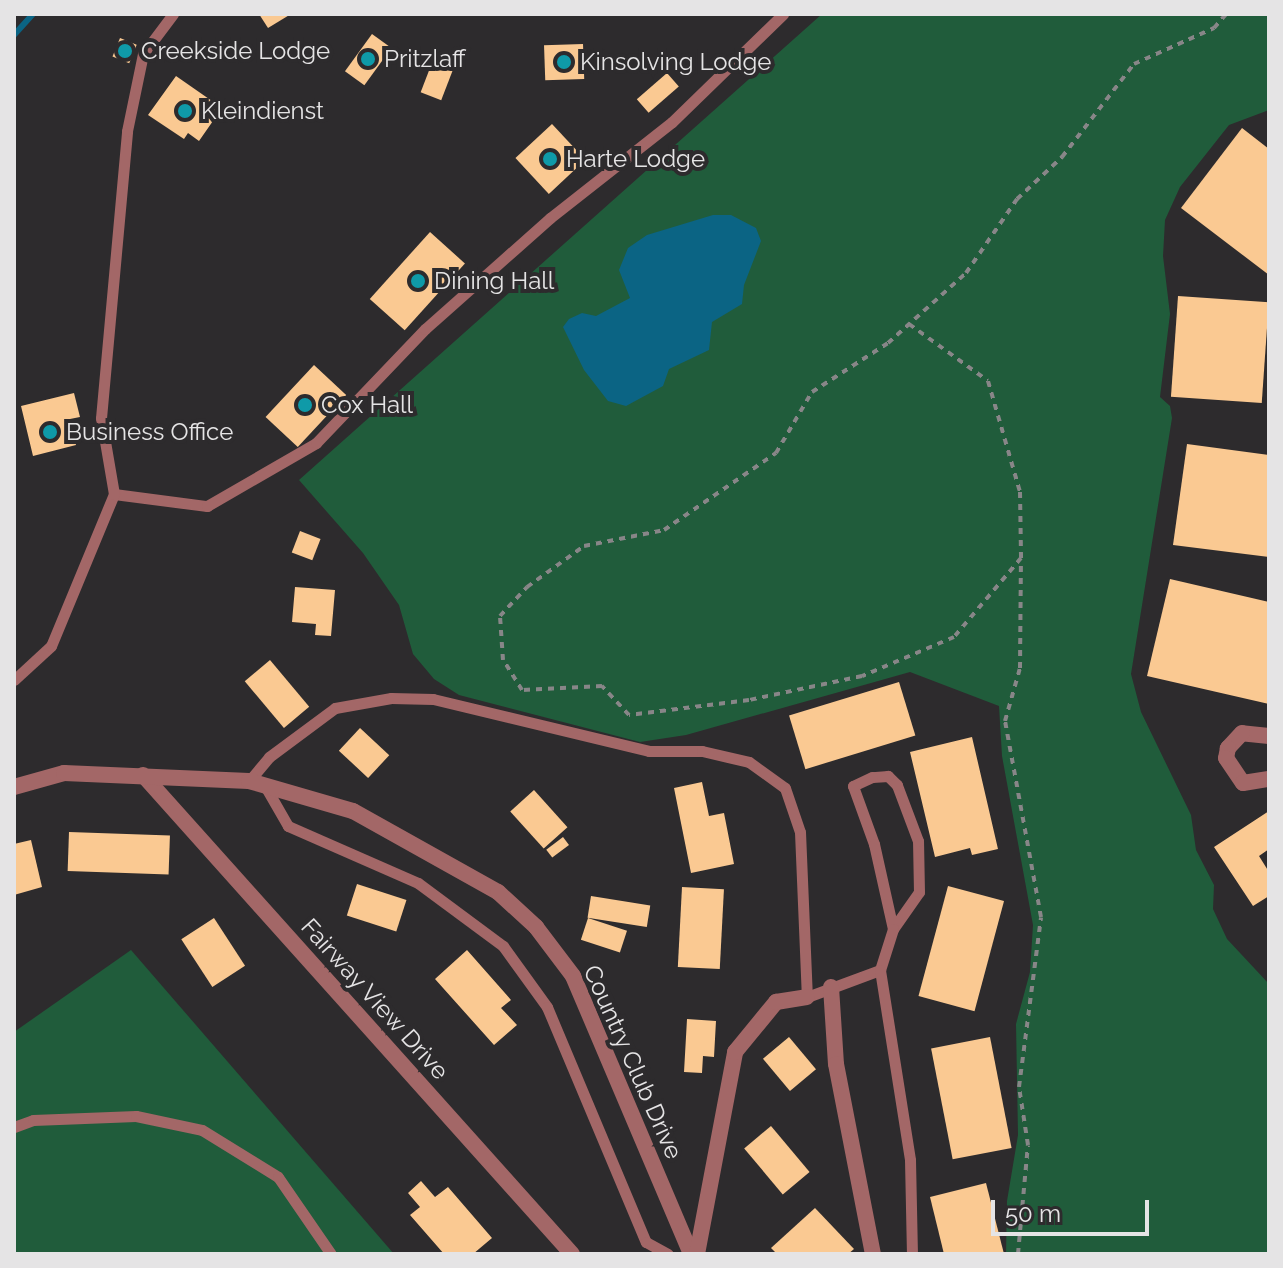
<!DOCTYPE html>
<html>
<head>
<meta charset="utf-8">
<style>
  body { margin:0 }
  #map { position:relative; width:1283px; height:1268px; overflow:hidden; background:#2d2b2d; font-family:Raleway,sans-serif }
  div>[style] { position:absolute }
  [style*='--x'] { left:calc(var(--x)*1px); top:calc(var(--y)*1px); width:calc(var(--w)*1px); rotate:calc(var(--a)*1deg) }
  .green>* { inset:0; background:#205c3b }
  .water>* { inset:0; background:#0b6484 }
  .stream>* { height:6px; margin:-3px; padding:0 3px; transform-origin:3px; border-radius:3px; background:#0b6484 }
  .building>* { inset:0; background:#fac992; transform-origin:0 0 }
  .path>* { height:4px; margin-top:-2px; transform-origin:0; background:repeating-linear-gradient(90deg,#888688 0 6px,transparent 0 12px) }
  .lane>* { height:11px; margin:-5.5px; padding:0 5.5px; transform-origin:5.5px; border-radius:5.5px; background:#a36767 }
  .street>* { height:16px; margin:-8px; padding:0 8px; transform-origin:8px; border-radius:8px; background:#a36767 }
  .dots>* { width:22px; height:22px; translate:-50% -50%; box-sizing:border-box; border:4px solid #2d2b2d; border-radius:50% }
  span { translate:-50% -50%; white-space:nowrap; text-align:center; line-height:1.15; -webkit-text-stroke:8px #2d2b2d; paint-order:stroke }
  .poi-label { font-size:24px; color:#e5e4e5 }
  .left { translate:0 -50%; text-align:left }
  .street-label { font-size:24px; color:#e5e4e5 }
  .frame { position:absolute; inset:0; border:16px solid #e5e4e5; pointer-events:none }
  .scale { position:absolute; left:991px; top:1200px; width:158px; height:36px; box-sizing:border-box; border:4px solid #e5e4e5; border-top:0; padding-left:10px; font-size:24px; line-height:28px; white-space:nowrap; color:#e5e4e5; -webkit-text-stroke:6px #2d2b2d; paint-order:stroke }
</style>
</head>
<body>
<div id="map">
  <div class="green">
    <i style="clip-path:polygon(822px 14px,1269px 14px,1269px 110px,1229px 125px,1180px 187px,1165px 220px,1163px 256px,1170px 314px,1160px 397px,1170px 406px,1172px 418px,1131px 674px,1141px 712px,1191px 815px,1196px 850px,1214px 885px,1213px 909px,1227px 939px,1269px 984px,1269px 1254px,1006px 1254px,1007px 1201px,1018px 1135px,1016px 1024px,1030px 972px,1033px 925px,1002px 756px,999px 706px,910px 672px,686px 735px,640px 742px,459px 695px,434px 679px,413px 654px,399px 605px,363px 553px,299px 480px)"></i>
    <i style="clip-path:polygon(131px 950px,394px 1254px,14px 1254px,14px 1032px)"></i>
  </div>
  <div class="water">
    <i style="clip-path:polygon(713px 215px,731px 215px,756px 228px,761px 241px,744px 285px,742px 304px,712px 322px,709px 350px,669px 369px,663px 386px,626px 406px,608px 401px,584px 370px,563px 327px,569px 319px,582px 313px,596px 316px,630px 298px,619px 270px,628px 248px,647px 235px)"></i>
  </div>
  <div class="stream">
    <i style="--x:14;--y:35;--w:28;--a:-48"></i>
  </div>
  <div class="building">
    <i style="clip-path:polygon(259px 14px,291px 14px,268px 28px)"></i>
    <i style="left:372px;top:34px;width:24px;height:46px;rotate:36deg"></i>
    <i style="left:120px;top:38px;width:18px;height:20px;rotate:22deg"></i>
    <i style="left:583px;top:44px;width:35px;height:39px;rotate:88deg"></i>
    <i style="left:435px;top:55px;width:22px;height:40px;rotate:21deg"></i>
    <i style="left:667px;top:73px;width:18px;height:40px;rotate:49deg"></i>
    <i style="clip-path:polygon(176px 76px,222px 108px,199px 141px,188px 133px,184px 139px,148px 115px)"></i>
    <i style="left:552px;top:124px;width:49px;height:50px;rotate:47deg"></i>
    <i style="clip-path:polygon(1242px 128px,1269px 149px,1269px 275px,1181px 208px)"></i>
    <i style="left:430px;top:232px;width:47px;height:90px;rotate:42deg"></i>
    <i style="left:1178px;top:296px;width:91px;height:101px;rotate:4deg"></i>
    <i style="left:314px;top:365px;width:44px;height:71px;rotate:43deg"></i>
    <i style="clip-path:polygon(74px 393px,80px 417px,70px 419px,76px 445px,33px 456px,21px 406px)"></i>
    <i style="clip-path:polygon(1187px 444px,1269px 455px,1269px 557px,1173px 545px)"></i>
    <i style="left:300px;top:531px;width:22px;height:23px;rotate:21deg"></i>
    <i style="clip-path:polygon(1170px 579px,1269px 602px,1269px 704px,1147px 676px)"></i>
    <i style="clip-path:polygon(295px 587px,335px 590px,331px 636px,315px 635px,316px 624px,292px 622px)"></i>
    <i style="left:270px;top:660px;width:61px;height:33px;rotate:50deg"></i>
    <i style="left:899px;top:682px;width:56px;height:115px;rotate:73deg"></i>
    <i style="left:360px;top:728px;width:40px;height:31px;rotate:43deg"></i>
    <i style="clip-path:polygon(972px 737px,998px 849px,972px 855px,970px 848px,935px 857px,910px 752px)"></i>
    <i style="clip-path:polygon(702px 782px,709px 816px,724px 813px,734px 864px,691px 873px,674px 788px)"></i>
    <i style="left:534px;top:790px;width:50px;height:32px;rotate:48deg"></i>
    <i style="clip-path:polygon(1269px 811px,1269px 849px,1259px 856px,1269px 872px,1269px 896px,1253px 906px,1214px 847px)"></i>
    <i style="left:69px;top:832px;width:101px;height:39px;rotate:2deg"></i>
    <i style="left:563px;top:837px;width:10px;height:21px;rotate:53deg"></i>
    <i style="clip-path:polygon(31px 840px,42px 887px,14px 895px,14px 844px)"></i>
    <i style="left:357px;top:884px;width:52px;height:33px;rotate:18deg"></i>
    <i style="left:948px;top:886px;width:58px;height:114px;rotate:15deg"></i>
    <i style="left:682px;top:887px;width:42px;height:80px;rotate:3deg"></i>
    <i style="left:591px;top:896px;width:60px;height:22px;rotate:9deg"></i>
    <i style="left:214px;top:918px;width:57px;height:39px;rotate:57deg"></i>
    <i style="left:588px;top:918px;width:41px;height:23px;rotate:18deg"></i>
    <i style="clip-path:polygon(467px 950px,511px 1000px,501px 1008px,517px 1025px,494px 1045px,435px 979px)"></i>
    <i style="clip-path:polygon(687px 1019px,716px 1021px,714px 1057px,703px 1056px,702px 1073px,684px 1072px)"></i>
    <i style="left:789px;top:1037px;width:42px;height:34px;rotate:50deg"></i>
    <i style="left:990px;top:1037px;width:113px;height:60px;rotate:79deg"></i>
    <i style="left:771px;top:1126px;width:60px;height:35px;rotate:50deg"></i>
    <i style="clip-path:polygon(421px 1181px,435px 1197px,448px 1187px,492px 1238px,473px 1254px,444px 1254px,410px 1215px,420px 1207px,408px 1193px)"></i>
    <i style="clip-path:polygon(986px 1183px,1004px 1254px,944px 1254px,930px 1197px)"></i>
    <i style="clip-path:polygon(815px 1208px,854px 1249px,848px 1254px,777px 1254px,771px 1248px)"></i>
  </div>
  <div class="path">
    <i style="--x:909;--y:324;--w:97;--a:35.8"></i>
    <i style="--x:988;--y:381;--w:116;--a:73.9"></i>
    <i style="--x:1020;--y:492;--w:66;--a:89.1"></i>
    <i style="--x:1021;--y:558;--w:104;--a:130.3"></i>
    <i style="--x:954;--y:637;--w:100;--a:157"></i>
    <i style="--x:862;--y:676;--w:116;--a:168"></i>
    <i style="--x:749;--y:700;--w:121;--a:172.9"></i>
    <i style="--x:629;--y:715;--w:40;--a:-133"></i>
    <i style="--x:602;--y:686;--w:80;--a:177.1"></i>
    <i style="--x:522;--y:690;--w:36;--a:-122"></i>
    <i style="--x:503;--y:660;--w:44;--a:-93.9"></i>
    <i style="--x:500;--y:616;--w:40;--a:-47"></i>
    <i style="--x:527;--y:587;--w:70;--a:-35.7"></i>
    <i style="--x:584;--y:546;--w:82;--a:-11.3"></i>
    <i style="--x:664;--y:530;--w:136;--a:-34.5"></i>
    <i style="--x:776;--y:453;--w:71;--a:-59.5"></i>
    <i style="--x:812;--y:392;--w:90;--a:-32.8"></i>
    <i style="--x:888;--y:343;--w:105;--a:-41.9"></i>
    <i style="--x:966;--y:273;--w:90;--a:-55.4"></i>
    <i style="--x:1017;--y:199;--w:62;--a:-43"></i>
    <i style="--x:1062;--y:157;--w:118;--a:-52.3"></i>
    <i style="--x:1134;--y:64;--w:88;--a:-24.2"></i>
    <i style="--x:1214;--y:28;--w:18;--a:-49"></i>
    <i style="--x:1018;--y:1254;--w:109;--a:-84.8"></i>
    <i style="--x:1028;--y:1145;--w:59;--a:-98.8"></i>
    <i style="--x:1019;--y:1087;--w:171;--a:-82.6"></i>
    <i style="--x:1041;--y:917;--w:199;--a:-100.4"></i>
    <i style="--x:1005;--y:721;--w:55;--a:-74.2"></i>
    <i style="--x:1020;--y:668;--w:108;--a:-89.5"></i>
  </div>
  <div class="lane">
    <i style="--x:114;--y:494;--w:94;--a:7.4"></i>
    <i style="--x:207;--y:506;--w:126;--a:-30"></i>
    <i style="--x:316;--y:443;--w:158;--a:-46.3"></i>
    <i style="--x:425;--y:329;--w:167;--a:-41.6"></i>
    <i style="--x:550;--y:218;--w:155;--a:-38.2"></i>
    <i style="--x:672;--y:122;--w:155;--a:-44.2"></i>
    <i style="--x:14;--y:680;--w:50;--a:-42.6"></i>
    <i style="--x:51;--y:646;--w:165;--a:-67.5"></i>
    <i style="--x:114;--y:494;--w:77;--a:-99.7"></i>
    <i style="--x:101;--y:418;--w:288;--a:-84.8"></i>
    <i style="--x:127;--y:131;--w:79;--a:-78.3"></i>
    <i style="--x:143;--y:54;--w:50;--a:-53.1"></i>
    <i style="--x:249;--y:781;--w:31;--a:-50"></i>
    <i style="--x:269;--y:757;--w:82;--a:-36.6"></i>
    <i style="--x:335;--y:708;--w:57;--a:-10.1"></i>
    <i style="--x:391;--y:698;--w:42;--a:1.4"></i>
    <i style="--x:433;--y:699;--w:222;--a:13.5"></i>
    <i style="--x:649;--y:751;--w:53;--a:0"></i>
    <i style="--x:702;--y:751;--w:48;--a:13.2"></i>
    <i style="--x:749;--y:762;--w:44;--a:35.8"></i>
    <i style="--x:785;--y:788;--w:46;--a:71.2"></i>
    <i style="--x:800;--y:832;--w:165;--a:87.6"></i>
    <i style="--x:807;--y:997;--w:78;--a:-20.3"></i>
    <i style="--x:265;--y:786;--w:46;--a:60.1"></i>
    <i style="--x:288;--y:826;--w:142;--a:23.7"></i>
    <i style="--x:418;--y:883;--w:106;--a:36.5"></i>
    <i style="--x:503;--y:946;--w:75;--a:54.2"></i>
    <i style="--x:547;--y:1007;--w:255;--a:67.2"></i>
    <i style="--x:646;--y:1242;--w:25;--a:29"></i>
    <i style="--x:893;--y:929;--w:45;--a:-54.9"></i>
    <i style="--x:919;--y:892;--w:51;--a:-91.1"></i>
    <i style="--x:918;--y:841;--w:60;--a:-110.6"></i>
    <i style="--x:897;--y:785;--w:13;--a:-135"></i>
    <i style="--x:888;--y:776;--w:16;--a:176"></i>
    <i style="--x:872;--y:777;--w:21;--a:155"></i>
    <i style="--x:853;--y:786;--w:62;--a:70.1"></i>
    <i style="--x:874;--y:844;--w:87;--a:77.4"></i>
    <i style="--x:893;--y:929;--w:43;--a:107.6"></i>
    <i style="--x:880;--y:970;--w:192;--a:81"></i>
    <i style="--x:910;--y:1160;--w:94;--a:88.8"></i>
    <i style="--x:14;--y:1127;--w:20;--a:-20"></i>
    <i style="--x:33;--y:1120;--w:103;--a:-2.2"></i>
    <i style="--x:136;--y:1116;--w:67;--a:12"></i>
    <i style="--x:202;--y:1130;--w:89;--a:31.7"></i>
    <i style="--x:278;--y:1177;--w:93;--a:55.5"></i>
  </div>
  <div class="street">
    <i style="--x:1269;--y:736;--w:27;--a:-174"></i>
    <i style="--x:1242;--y:733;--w:21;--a:133"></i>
    <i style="--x:1228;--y:748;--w:10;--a:101"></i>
    <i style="--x:1226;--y:758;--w:30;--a:56"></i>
    <i style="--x:1243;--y:783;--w:26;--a:-9"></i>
    <i style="--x:143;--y:775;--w:643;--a:48.15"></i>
    <i style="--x:14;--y:787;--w:52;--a:-15.6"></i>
    <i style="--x:64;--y:773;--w:185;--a:2.5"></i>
    <i style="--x:249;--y:781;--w:108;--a:16.1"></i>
    <i style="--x:353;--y:811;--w:166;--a:29.2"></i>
    <i style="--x:498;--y:892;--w:52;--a:42.6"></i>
    <i style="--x:536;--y:927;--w:61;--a:52.9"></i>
    <i style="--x:573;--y:976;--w:302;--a:67"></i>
    <i style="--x:831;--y:987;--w:77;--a:86.3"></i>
    <i style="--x:836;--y:1064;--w:194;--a:79"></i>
    <i style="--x:697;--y:1254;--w:206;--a:-79.3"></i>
    <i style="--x:735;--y:1052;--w:65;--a:-50.6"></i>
    <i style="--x:776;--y:1002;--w:31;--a:-9"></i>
  </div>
  <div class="dots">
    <i style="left:125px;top:51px;background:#0f9aa8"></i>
    <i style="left:368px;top:59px;background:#0f9aa8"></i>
    <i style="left:564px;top:62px;background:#0f9aa8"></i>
    <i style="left:185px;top:111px;background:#0f9aa8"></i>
    <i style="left:550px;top:159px;background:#0f9aa8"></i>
    <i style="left:418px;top:281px;background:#0f9aa8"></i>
    <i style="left:305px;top:405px;background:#0f9aa8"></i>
    <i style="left:50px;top:432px;background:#0f9aa8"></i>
  </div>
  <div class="poi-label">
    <span class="left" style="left:141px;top:51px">Creekside Lodge</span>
    <span class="left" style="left:384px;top:59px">Pritzlaff</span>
    <span class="left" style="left:580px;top:62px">Kinsolving Lodge</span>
    <span class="left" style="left:201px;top:111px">Kleindienst</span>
    <span class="left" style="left:566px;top:159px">Harte Lodge</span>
    <span class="left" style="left:434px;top:281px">Dining Hall</span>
    <span class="left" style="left:321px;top:405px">Cox Hall</span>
    <span class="left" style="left:66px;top:432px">Business Office</span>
  </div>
  <div class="street-label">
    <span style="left:375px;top:999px;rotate:48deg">Fairway View Drive</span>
    <span style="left:633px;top:1062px;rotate:66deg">Country Club Drive</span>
  </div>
  <div class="frame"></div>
  <div class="scale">50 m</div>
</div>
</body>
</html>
